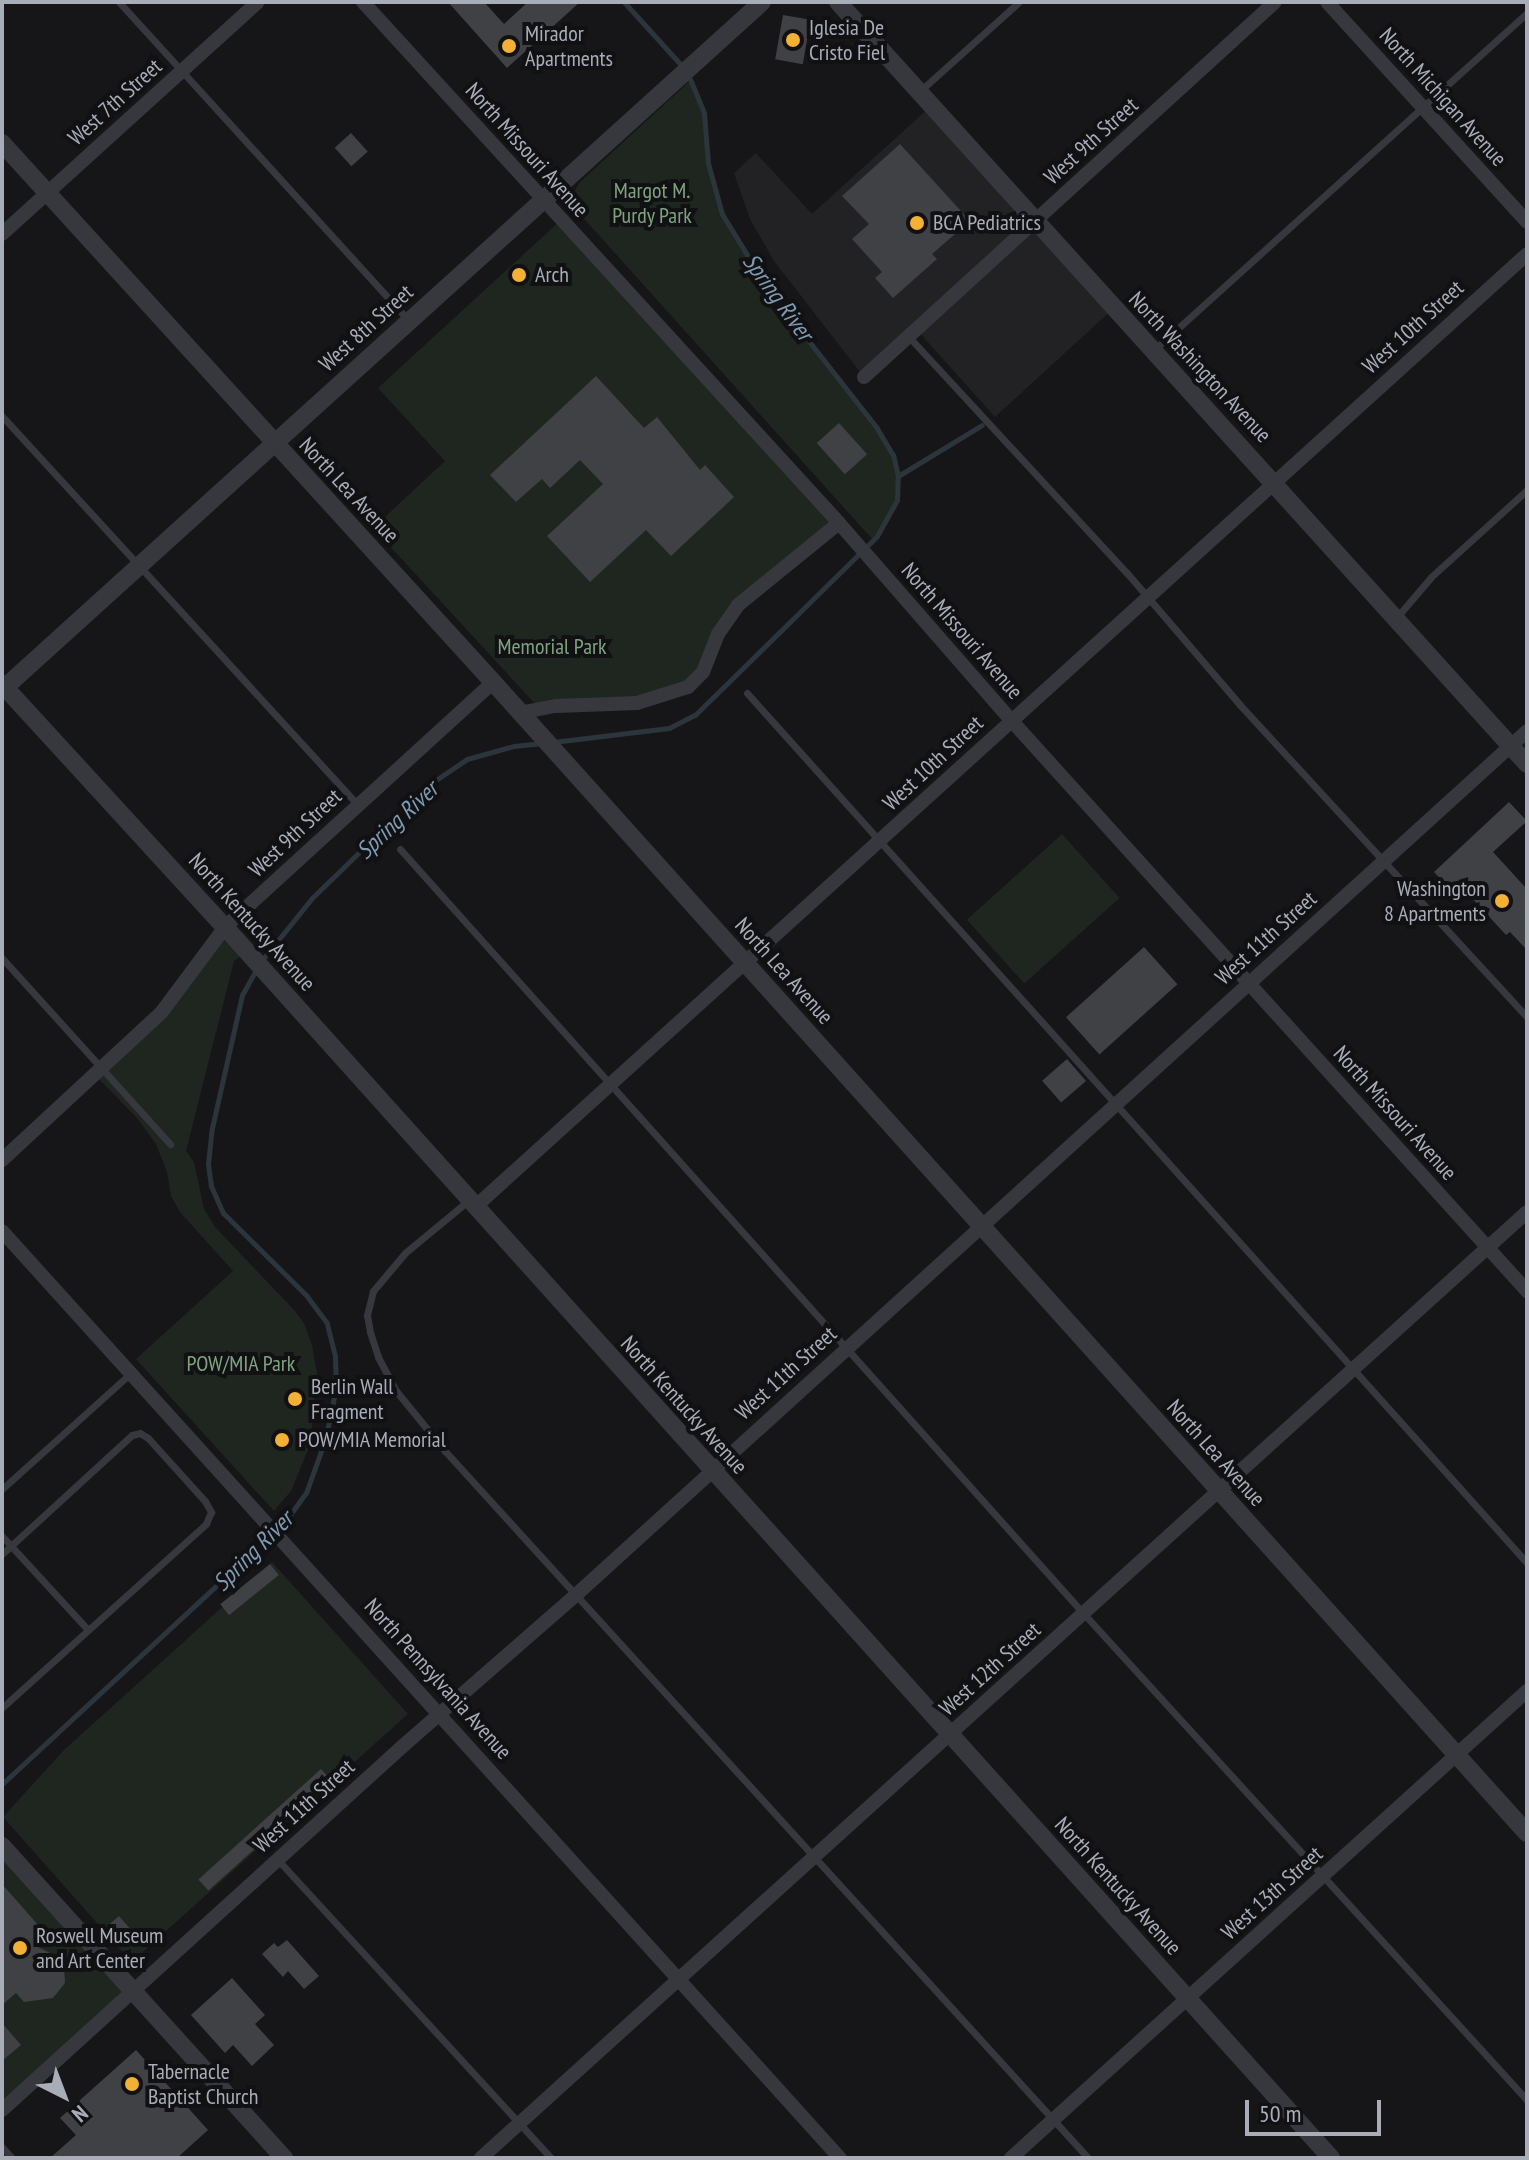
<!DOCTYPE html>
<html>
<head>
<meta charset="utf-8">
<style>
  body { margin:0 }
  #map { position:relative; width:1529px; height:2160px; overflow:hidden; background:#161618; font-family:"PT Sans Narrow",sans-serif }
  div>[style] { position:absolute }
  [style*='--x'] { left:calc(var(--x)*1px); top:calc(var(--y)*1px); width:calc(var(--w)*1px); rotate:calc(var(--a)*1deg) }
  .built>* { inset:0; background:#222225 }
  .green>* { inset:0; background:#1e261f; transform-origin:0 0 }
  .stream>* { height:5px; margin:-2.5px; padding:0 2.5px; transform-origin:2.5px; border-radius:2.5px; background:#2c353c }
  .building>* { inset:0; background:#404145; transform-origin:0 0 }
  .service>* { height:7px; margin:-3.5px; padding:0 3.5px; transform-origin:3.5px; border-radius:3.5px; background:#37383d }
  .minor>* { height:14px; margin:-7px; padding:0 7px; transform-origin:7px; border-radius:7px; background:#37383d }
  .tertiary>* { height:18px; margin:-9px; padding:0 9px; transform-origin:9px; border-radius:9px; background:#37383d }
  .dots>* { width:22px; height:22px; translate:-50% -50%; box-sizing:border-box; border:4px solid #111113; border-radius:50% }
  span { translate:-50% -50%; white-space:nowrap; text-align:center; line-height:1.15; -webkit-text-stroke:8px #111113; paint-order:stroke }
  .poi-label { font-size:22px; color:#a8adb8 }
  .left { translate:0 -50%; text-align:left }
  .right { translate:-100% -50%; text-align:right }
  .street-label { font-size:22px; color:#a8adb8 }
  .park-label { font-size:22px; color:#7fa381 }
  .water-label { font-size:24px; color:#7f9bb3; font-style:italic }
  .frame { position:absolute; inset:0; border:4px solid #a8adb8; pointer-events:none }
  .north { position:absolute; left:24px; top:2056px; width:80px; height:80px; -webkit-text-stroke:6px #111113; paint-order:stroke; rotate:138deg; font-size:22px; font-weight:700; line-height:32px; text-align:center; color:#a8adb8 }
  .north::after { content:''; display:block; margin:auto; width:28px; height:36px; background:#a8adb8; clip-path:polygon(50% 0,100% 100%,50% 72%,0 100%) }
  .scale { position:absolute; left:1245px; top:2100px; width:136px; height:36px; box-sizing:border-box; border:4px solid #a8adb8; border-top:0; padding-left:10px; font-size:24px; line-height:28px; white-space:nowrap; color:#a8adb8; -webkit-text-stroke:6px #111113; paint-order:stroke }
</style>
</head>
<body>
<div id="map">
  <div class="built">
    <i style="clip-path:polygon(931px 106px,1114px 308px,995px 417px,917px 330px,864px 377px,774px 261px,750px 219px,734px 173px,756px 153px,812px 214px)"></i>
  </div>
  <div class="green">
    <i style="clip-path:polygon(692px 79px,704px 113px,715px 192px,728px 226px,768px 289px,877px 428px,893px 455px,898px 476px,897px 500px,889px 519px,873px 540px,569px 202px,579px 183px)"></i>
    <i style="clip-path:polygon(561px 220px,839px 523px,756px 587px,706px 663px,672px 695px,539px 708px,373px 528px,445px 461px,378px 388px)"></i>
    <i style="left:1062px;top:834px;width:86px;height:128px;rotate:48deg"></i>
    <i style="clip-path:polygon(225px 927px,247px 951px,234px 961px,186px 1151px,194px 1162px,204px 1209px,215px 1227px,294px 1310px,304px 1323px,312px 1345px,317px 1374px,310px 1445px,291px 1491px,274px 1511px,136px 1359px,233px 1271px,180px 1212px,171px 1196px,167px 1172px,156px 1144px,137px 1118px,95px 1075px,149px 1026px)"></i>
    <i style="clip-path:polygon(272px 1562px,408px 1714px,136px 1958px,128px 1958px,3px 1817px,64px 1750px)"></i>
    <i style="clip-path:polygon(2px 1846px,132px 1992px,2px 2110px)"></i>
  </div>
  <div class="stream">
    <i style="--x:624;--y:2;--w:86;--a:47.8"></i>
    <i style="--x:898;--y:476;--w:98;--a:-31.3"></i>
    <i style="--x:553;--y:742;--w:117;--a:-6.9"></i>
    <i style="--x:669;--y:728;--w:29;--a:-27"></i>
    <i style="--x:695;--y:715;--w:255;--a:-44.5"></i>
    <i style="--x:877;--y:536;--w:41;--a:-60.9"></i>
    <i style="--x:897;--y:500;--w:24;--a:-88"></i>
    <i style="--x:898;--y:476;--w:22;--a:-103"></i>
    <i style="--x:893;--y:455;--w:31;--a:-121"></i>
    <i style="--x:877;--y:428;--w:177;--a:-128.1"></i>
    <i style="--x:768;--y:289;--w:88;--a:-121.5"></i>
    <i style="--x:722;--y:214;--w:53;--a:-105.4"></i>
    <i style="--x:708;--y:163;--w:50;--a:-94.6"></i>
    <i style="--x:704;--y:113;--w:42;--a:-112.3"></i>
    <i style="--x:262;--y:960;--w:80;--a:-51.1"></i>
    <i style="--x:312;--y:898;--w:161;--a:-44.2"></i>
    <i style="--x:427;--y:786;--w:48;--a:-34"></i>
    <i style="--x:467;--y:759;--w:49;--a:-15.5"></i>
    <i style="--x:514;--y:746;--w:29;--a:-6"></i>
    <i style="--x:2;--y:1784;--w:384;--a:-42.8"></i>
    <i style="--x:284;--y:1523;--w:37;--a:-54"></i>
    <i style="--x:306;--y:1493;--w:59;--a:-70.3"></i>
    <i style="--x:326;--y:1437;--w:51;--a:-78.7"></i>
    <i style="--x:336;--y:1387;--w:31;--a:-92"></i>
    <i style="--x:335;--y:1356;--w:34;--a:-104"></i>
    <i style="--x:327;--y:1323;--w:34;--a:-127"></i>
    <i style="--x:307;--y:1296;--w:118;--a:-135.3"></i>
    <i style="--x:223;--y:1213;--w:30;--a:-114"></i>
    <i style="--x:211;--y:1186;--w:22;--a:-98"></i>
    <i style="--x:208;--y:1164;--w:36;--a:-84"></i>
    <i style="--x:212;--y:1128;--w:136;--a:-77.3"></i>
    <i style="--x:242;--y:995;--w:31;--a:-61"></i>
  </div>
  <div class="building">
    <i style="clip-path:polygon(448px 2px,484px 2px,504px 24px,528px 2px,580px 2px,507px 68px)"></i>
    <i style="left:783px;top:15px;width:28px;height:45px;rotate:10deg"></i>
    <i style="left:351px;top:133px;width:25px;height:22px;rotate:48deg"></i>
    <i style="clip-path:polygon(900px 144px,970px 221px,932px 254px,937px 259px,893px 298px,875px 278px,882px 272px,852px 239px,869px 224px,842px 196px)"></i>
    <i style="clip-path:polygon(596px 376px,644px 428px,657px 417px,700px 470px,705px 465px,734px 497px,671px 556px,646px 530px,590px 582px,547px 536px,603px 484px,580px 460px,550px 488px,542px 479px,516px 502px,490px 475px)"></i>
    <i style="left:839px;top:423px;width:42px;height:30px;rotate:48deg"></i>
    <i style="clip-path:polygon(1509px 802px,1527px 821px,1493px 852px,1527px 889px,1527px 950px,1510px 932px,1506px 935px,1459px 884px,1452px 891px,1434px 872px)"></i>
    <i style="left:1144px;top:947px;width:50px;height:105px;rotate:48deg"></i>
    <i style="left:1067px;top:1059px;width:29px;height:33px;rotate:49deg"></i>
    <i style="left:270px;top:1564px;width:14px;height:64px;rotate:51deg"></i>
    <i style="left:321px;top:1769px;width:15px;height:165px;rotate:48deg"></i>
    <i style="clip-path:polygon(2px 1884px,46px 1934px,34px 1945px,54px 1955px,64px 1966px,65px 1983px,53px 1998px,24px 2002px,16px 1993px,2px 2005px)"></i>
    <i style="left:119px;top:1916px;width:23px;height:15px;rotate:49deg"></i>
    <i style="clip-path:polygon(287px 1940px,319px 1976px,304px 1989px,288px 1971px,283px 1977px,262px 1954px,274px 1943px,278px 1947px)"></i>
    <i style="clip-path:polygon(232px 1978px,265px 2015px,255px 2024px,274px 2045px,252px 2066px,233px 2045px,225px 2053px,191px 2015px)"></i>
    <i style="clip-path:polygon(2px 2023px,21px 2045px,2px 2061px)"></i>
    <i style="clip-path:polygon(136px 2050px,208px 2130px,177px 2158px,50px 2158px,76px 2135px,60px 2118px)"></i>
  </div>
  <div class="service">
    <i style="--x:119;--y:2;--w:430;--a:47.7"></i>
    <i style="--x:920;--y:91;--w:133;--a:-42"></i>
    <i style="--x:909;--y:337;--w:321;--a:47.3"></i>
    <i style="--x:1127;--y:573;--w:174;--a:49.4"></i>
    <i style="--x:1240;--y:705;--w:424;--a:47.4"></i>
    <i style="--x:1155;--y:349;--w:501;--a:-42.09"></i>
    <i style="--x:2;--y:416;--w:527;--a:47.54"></i>
    <i style="--x:1397;--y:617;--w:52;--a:-49.6"></i>
    <i style="--x:1431;--y:577;--w:130;--a:-42.2"></i>
    <i style="--x:747;--y:693;--w:1168;--a:48.12"></i>
    <i style="--x:400;--y:849;--w:1026;--a:48.2"></i>
    <i style="--x:1084;--y:1614;--w:658;--a:47.65"></i>
    <i style="--x:2;--y:958;--w:251;--a:47.9"></i>
    <i style="--x:469;--y:1200;--w:83;--a:140.4"></i>
    <i style="--x:405;--y:1253;--w:50;--a:130.1"></i>
    <i style="--x:373;--y:1291;--w:25;--a:104"></i>
    <i style="--x:367;--y:1315;--w:17;--a:80"></i>
    <i style="--x:370;--y:1332;--w:26;--a:72"></i>
    <i style="--x:378;--y:1357;--w:40;--a:62"></i>
    <i style="--x:397;--y:1392;--w:76;--a:50.9"></i>
    <i style="--x:445;--y:1451;--w:956;--a:47.71"></i>
    <i style="--x:2;--y:1489;--w:173;--a:-42"></i>
    <i style="--x:2;--y:1536;--w:127;--a:47.5"></i>
    <i style="--x:2;--y:1554;--w:176;--a:-42.5"></i>
    <i style="--x:132;--y:1435;--w:8;--a:-14"></i>
    <i style="--x:140;--y:1433;--w:9;--a:32"></i>
    <i style="--x:148;--y:1438;--w:85;--a:47.9"></i>
    <i style="--x:205;--y:1501;--w:13;--a:61"></i>
    <i style="--x:211;--y:1512;--w:13;--a:113"></i>
    <i style="--x:206;--y:1524;--w:275;--a:138"></i>
    <i style="--x:278;--y:1860;--w:404;--a:47.5"></i>
    <i style="--x:2;--y:2147;--w:15;--a:48"></i>
  </div>
  <div class="minor">
    <i style="--x:363;--y:2;--w:706;--a:47.58"></i>
    <i style="--x:839;--y:523;--w:262;--a:48.9"></i>
    <i style="--x:1011;--y:720;--w:770;--a:47.9"></i>
    <i style="--x:1327;--y:2;--w:297;--a:47.7"></i>
    <i style="--x:2;--y:234;--w:345;--a:-42.2"></i>
    <i style="--x:864;--y:377;--w:556;--a:-42.38"></i>
    <i style="--x:519;--y:713;--w:38;--a:-11"></i>
    <i style="--x:556;--y:706;--w:81;--a:-2.1"></i>
    <i style="--x:637;--y:703;--w:53;--a:-17.4"></i>
    <i style="--x:688;--y:687;--w:21;--a:-45"></i>
    <i style="--x:703;--y:672;--w:41;--a:-68.5"></i>
    <i style="--x:718;--y:634;--w:35;--a:-55"></i>
    <i style="--x:738;--y:605;--w:130;--a:-39.1"></i>
    <i style="--x:2;--y:1160;--w:217;--a:-42.8"></i>
    <i style="--x:161;--y:1013;--w:107;--a:-53.3"></i>
    <i style="--x:225;--y:927;--w:363;--a:-42.4"></i>
    <i style="--x:475;--y:1207;--w:1419;--a:-42.17"></i>
    <i style="--x:2;--y:1231;--w:1250;--a:47.89"></i>
    <i style="--x:2;--y:2110;--w:543;--a:-42.24"></i>
    <i style="--x:404;--y:1745;--w:230;--a:-41.1"></i>
    <i style="--x:577;--y:1594;--w:1283;--a:-42.25"></i>
    <i style="--x:481;--y:2158;--w:1410;--a:-42.13"></i>
    <i style="--x:1011;--y:2158;--w:696;--a:-42.15"></i>
  </div>
  <div class="tertiary">
    <i style="--x:838;--y:2;--w:1027;--a:47.88"></i>
    <i style="--x:2;--y:143;--w:729;--a:47.67"></i>
    <i style="--x:493;--y:682;--w:1547;--a:48.07"></i>
    <i style="--x:2;--y:684;--w:330;--a:47.5"></i>
    <i style="--x:225;--y:927;--w:1655;--a:48.06"></i>
    <i style="--x:2;--y:690;--w:1025;--a:-42.15"></i>
    <i style="--x:2;--y:1846;--w:421;--a:47.9"></i>
  </div>
  <div class="dots">
    <i style="left:793px;top:40px;background:#f2b134"></i>
    <i style="left:509px;top:46px;background:#f2b134"></i>
    <i style="left:917px;top:223px;background:#f2b134"></i>
    <i style="left:519px;top:275px;background:#f2b134"></i>
    <i style="left:1502px;top:901px;background:#f2b134"></i>
    <i style="left:295px;top:1399px;background:#f2b134"></i>
    <i style="left:282px;top:1440px;background:#f2b134"></i>
    <i style="left:20px;top:1948px;background:#f2b134"></i>
    <i style="left:132px;top:2084px;background:#f2b134"></i>
  </div>
  <div class="poi-label">
    <span class="left" style="left:809px;top:40px">Iglesia De<br>Cristo Fiel</span>
    <span class="left" style="left:525px;top:46px">Mirador<br>Apartments</span>
    <span class="left" style="left:933px;top:223px">BCA Pediatrics</span>
    <span class="left" style="left:535px;top:275px">Arch</span>
    <span class="right" style="left:1486px;top:901px">Washington<br>8 Apartments</span>
    <span class="left" style="left:311px;top:1399px">Berlin Wall<br>Fragment</span>
    <span class="left" style="left:298px;top:1440px">POW/MIA Memorial</span>
    <span class="left" style="left:36px;top:1948px">Roswell Museum<br>and Art Center</span>
    <span class="left" style="left:148px;top:2084px">Tabernacle<br>Baptist Church</span>
  </div>
  <div class="street-label">
    <span style="left:1443px;top:97px;rotate:48deg">North Michigan Avenue</span>
    <span style="left:115px;top:102px;rotate:-42deg">West 7th Street</span>
    <span style="left:1091px;top:141px;rotate:-42deg">West 9th Street</span>
    <span style="left:527px;top:150px;rotate:48deg">North Missouri Avenue</span>
    <span style="left:1413px;top:327px;rotate:-42deg">West 10th Street</span>
    <span style="left:366px;top:328px;rotate:-42deg">West 8th Street</span>
    <span style="left:1200px;top:367px;rotate:47deg">North Washington Avenue</span>
    <span style="left:349px;top:490px;rotate:47deg">North Lea Avenue</span>
    <span style="left:962px;top:631px;rotate:49deg">North Missouri Avenue</span>
    <span style="left:933px;top:763px;rotate:-43deg">West 10th Street</span>
    <span style="left:295px;top:833px;rotate:-43deg">West 9th Street</span>
    <span style="left:252px;top:922px;rotate:48deg">North Kentucky Avenue</span>
    <span style="left:1266px;top:938px;rotate:-42deg">West 11th Street</span>
    <span style="left:784px;top:971px;rotate:48deg">North Lea Avenue</span>
    <span style="left:1395px;top:1113px;rotate:48deg">North Missouri Avenue</span>
    <span style="left:786px;top:1373px;rotate:-42deg">West 11th Street</span>
    <span style="left:684px;top:1405px;rotate:48deg">North Kentucky Avenue</span>
    <span style="left:1216px;top:1453px;rotate:48deg">North Lea Avenue</span>
    <span style="left:990px;top:1669px;rotate:-42deg">West 12th Street</span>
    <span style="left:438px;top:1679px;rotate:48deg">North Pennsylvania Avenue</span>
    <span style="left:304px;top:1806px;rotate:-42deg">West 11th Street</span>
    <span style="left:1118px;top:1886px;rotate:48deg">North Kentucky Avenue</span>
    <span style="left:1272px;top:1893px;rotate:-42deg">West 13th Street</span>
  </div>
  <div class="park-label">
    <span style="left:652px;top:203px">Margot M.<br>Purdy Park</span>
    <span style="left:552px;top:647px">Memorial Park</span>
    <span style="left:241px;top:1364px">POW/MIA Park</span>
  </div>
  <div class="water-label">
    <span style="left:778px;top:297px;rotate:54deg">Spring River</span>
    <span style="left:397px;top:820px;rotate:-43deg">Spring River</span>
    <span style="left:253px;top:1551px;rotate:-45deg">Spring River</span>
  </div>
  <div class="frame"></div>
  <div class="north">N</div>
  <div class="scale">50 m</div>
</div>
</body>
</html>
